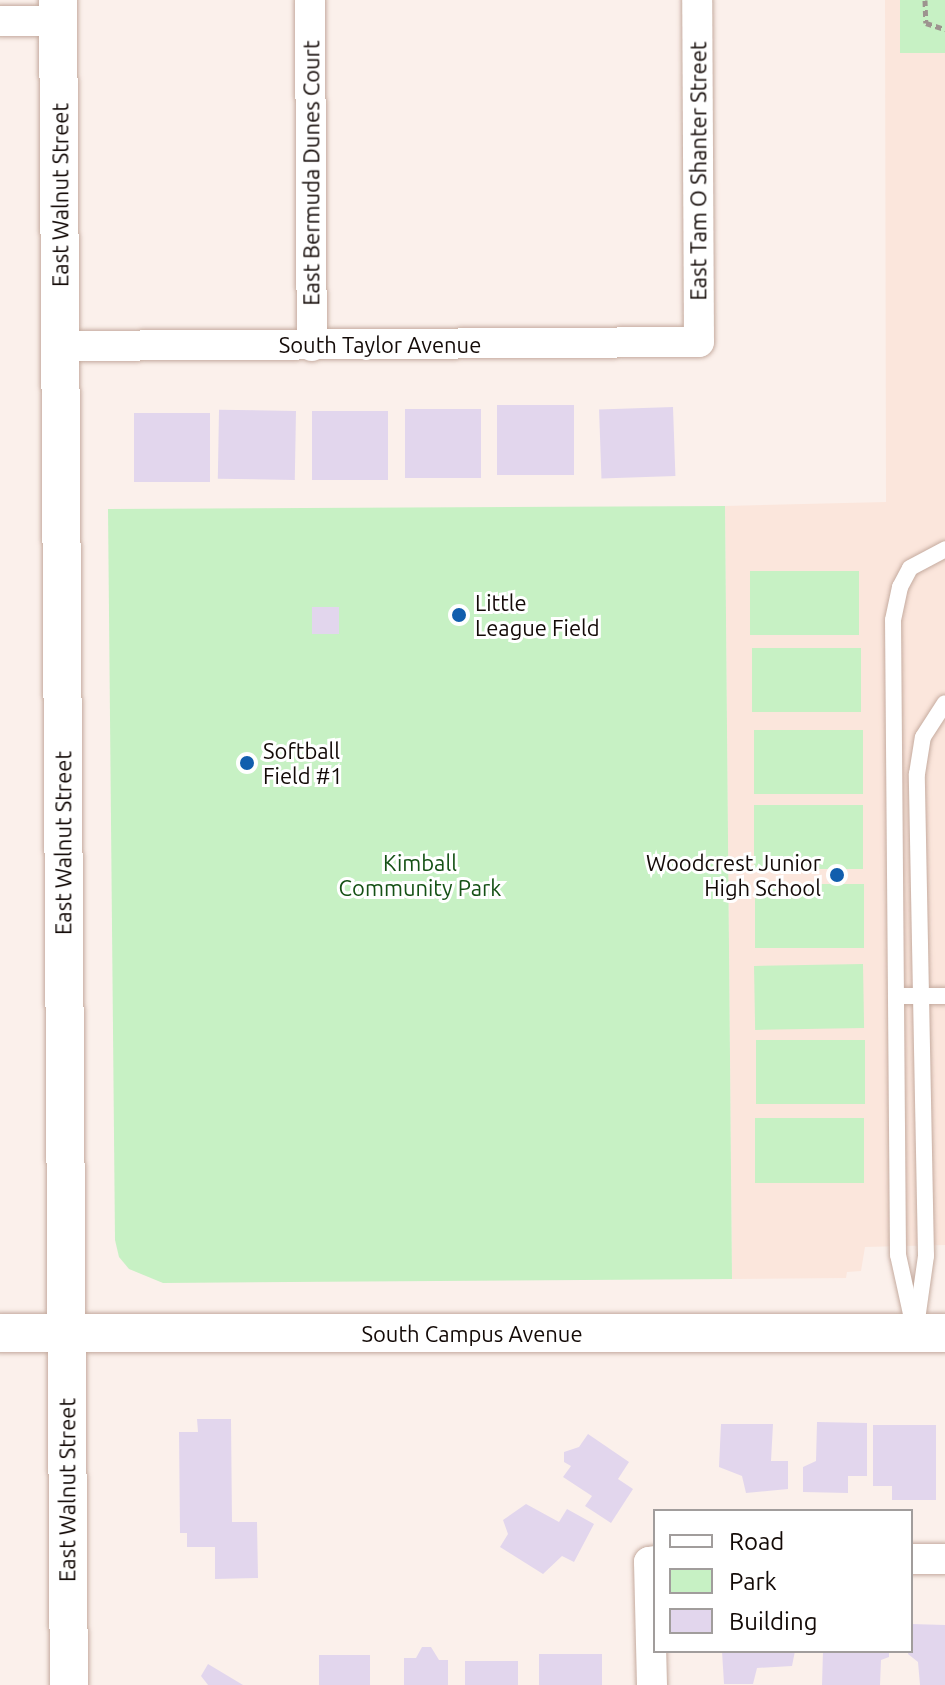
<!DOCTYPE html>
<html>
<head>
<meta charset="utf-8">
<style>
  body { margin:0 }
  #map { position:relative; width:945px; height:1685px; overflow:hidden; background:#fbf0eb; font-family:Ubuntu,sans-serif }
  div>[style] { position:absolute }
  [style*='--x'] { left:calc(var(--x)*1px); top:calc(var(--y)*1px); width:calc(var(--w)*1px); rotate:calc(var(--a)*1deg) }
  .built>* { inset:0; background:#fbe6dc }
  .green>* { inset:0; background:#c7f1c4; transform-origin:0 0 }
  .building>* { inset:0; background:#e2d6ed; transform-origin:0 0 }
  .path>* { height:5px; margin-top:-2.5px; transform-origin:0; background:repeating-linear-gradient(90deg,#9d938f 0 6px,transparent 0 10px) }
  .roads { filter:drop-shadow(0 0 2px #c5ab9f) drop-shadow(0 0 2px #c5ab9f) }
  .service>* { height:16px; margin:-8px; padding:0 8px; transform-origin:8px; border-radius:8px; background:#fff }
  .minor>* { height:30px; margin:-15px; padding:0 15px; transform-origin:15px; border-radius:15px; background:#fff }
  .tertiary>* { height:38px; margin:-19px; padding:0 19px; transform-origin:19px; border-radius:19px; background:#fff }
  .dots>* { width:22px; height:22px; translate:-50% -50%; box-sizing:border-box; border:4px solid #fff; border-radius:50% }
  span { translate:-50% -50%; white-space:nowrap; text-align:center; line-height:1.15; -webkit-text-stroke:6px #fff; paint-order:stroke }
  .street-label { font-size:22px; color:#130a07 }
  .poi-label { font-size:22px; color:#130a07 }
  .left { translate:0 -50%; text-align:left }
  .right { translate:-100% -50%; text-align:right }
  .park-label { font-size:22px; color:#155115 }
  .legend { position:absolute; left:653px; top:1509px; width:260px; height:144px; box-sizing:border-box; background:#fff; border:2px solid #a19d9c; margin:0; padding:10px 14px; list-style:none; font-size:24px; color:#130a07 }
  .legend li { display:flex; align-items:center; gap:16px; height:40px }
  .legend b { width:40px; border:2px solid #a19d9c }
</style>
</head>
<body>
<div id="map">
  <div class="built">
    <i style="clip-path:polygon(885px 0,945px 0,945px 1245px,865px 1247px,861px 1271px,847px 1272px,846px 1278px,732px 1279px,725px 506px,886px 502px)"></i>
  </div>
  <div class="green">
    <i style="left:900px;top:0;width:45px;height:53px"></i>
    <i style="clip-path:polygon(725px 506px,732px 1279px,163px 1283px,129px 1269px,119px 1257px,115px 1240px,108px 509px)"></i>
    <i style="left:859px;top:571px;width:64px;height:109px;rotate:90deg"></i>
    <i style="left:752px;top:648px;width:109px;height:64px"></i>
    <i style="left:754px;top:730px;width:109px;height:64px"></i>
    <i style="left:754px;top:805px;width:109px;height:64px"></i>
    <i style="left:755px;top:884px;width:109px;height:64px"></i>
    <i style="left:863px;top:964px;width:64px;height:109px;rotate:89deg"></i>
    <i style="left:865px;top:1040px;width:64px;height:109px;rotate:90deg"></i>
    <i style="left:864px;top:1118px;width:65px;height:109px;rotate:90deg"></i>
  </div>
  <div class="building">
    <i style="left:574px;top:405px;width:70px;height:77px;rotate:90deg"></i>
    <i style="left:673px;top:407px;width:69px;height:74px;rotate:88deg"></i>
    <i style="left:405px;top:409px;width:76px;height:69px"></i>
    <i style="left:296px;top:411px;width:69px;height:77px;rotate:91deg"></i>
    <i style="left:312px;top:411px;width:76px;height:69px"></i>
    <i style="left:210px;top:413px;width:69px;height:76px;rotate:90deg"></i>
    <i style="left:312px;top:607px;width:27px;height:27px"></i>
    <i style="clip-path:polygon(197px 1419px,231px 1419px,232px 1522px,257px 1522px,258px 1578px,215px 1579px,215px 1547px,187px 1547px,187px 1533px,180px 1533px,179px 1432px,198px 1432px)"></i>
    <i style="clip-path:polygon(817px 1422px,867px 1423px,867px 1476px,848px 1476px,848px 1493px,803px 1492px,803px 1467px,816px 1461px)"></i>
    <i style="clip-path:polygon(721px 1424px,773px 1424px,771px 1461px,788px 1461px,788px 1489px,746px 1493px,742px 1476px,719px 1467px)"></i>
    <i style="clip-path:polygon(873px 1425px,936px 1425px,936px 1500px,892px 1500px,892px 1486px,873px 1486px)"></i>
    <i style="clip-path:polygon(588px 1434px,629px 1462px,618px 1479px,633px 1489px,611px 1523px,585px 1506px,592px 1496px,563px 1477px,571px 1466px,564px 1462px,564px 1452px,579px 1447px)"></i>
    <i style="clip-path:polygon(526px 1504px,559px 1522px,567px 1509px,594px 1524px,574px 1562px,562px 1556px,543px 1574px,500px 1547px,508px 1534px,503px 1520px)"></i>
    <i style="clip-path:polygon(911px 1624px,945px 1625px,945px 1685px,920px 1685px,918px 1662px,908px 1654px)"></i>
    <i style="clip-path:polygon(422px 1647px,431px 1647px,439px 1660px,448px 1660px,448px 1685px,404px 1685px,404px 1658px,416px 1658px)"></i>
    <i style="clip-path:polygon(722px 1651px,795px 1651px,792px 1666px,757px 1668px,753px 1684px,724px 1684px)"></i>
    <i style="clip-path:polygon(823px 1651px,889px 1651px,889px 1657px,881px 1660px,880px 1685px,822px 1685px)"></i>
    <i style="left:539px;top:1654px;width:63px;height:31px"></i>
    <i style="left:319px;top:1655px;width:51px;height:30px"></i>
    <i style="left:465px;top:1661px;width:53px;height:24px"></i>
    <i style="clip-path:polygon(208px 1664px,243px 1685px,208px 1685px,201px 1676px)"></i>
  </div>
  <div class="path">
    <i style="--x:925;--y:0;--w:23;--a:88"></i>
    <i style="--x:926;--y:23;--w:20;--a:18"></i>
  </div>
  <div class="roads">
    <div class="service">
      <i style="--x:896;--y:996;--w:49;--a:0"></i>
      <i style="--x:917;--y:1320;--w:65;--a:-82"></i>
      <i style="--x:926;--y:1256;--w:482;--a:-91.1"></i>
      <i style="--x:917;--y:774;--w:37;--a:-81"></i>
      <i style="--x:923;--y:737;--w:40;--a:-57.1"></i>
      <i style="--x:915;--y:1332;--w:79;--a:-102.4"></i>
      <i style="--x:898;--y:1255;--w:635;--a:-90.45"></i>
      <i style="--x:893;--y:620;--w:34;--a:-78"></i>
      <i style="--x:900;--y:587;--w:21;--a:-62"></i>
      <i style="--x:910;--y:568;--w:40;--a:-28"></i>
    </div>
    <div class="minor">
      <i style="--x:310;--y:0;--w:346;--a:89.7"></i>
      <i style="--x:0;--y:21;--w:59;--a:0"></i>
      <i style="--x:61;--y:346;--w:638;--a:-0.36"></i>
      <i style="--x:699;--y:342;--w:342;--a:-90.3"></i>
      <i style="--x:911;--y:1559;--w:34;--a:0"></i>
      <i style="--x:652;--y:1685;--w:123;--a:-91.4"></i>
      <i style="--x:649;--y:1562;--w:6;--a:-9"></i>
    </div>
    <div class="tertiary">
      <i style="--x:58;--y:0;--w:1685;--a:89.63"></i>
      <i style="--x:0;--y:1333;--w:945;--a:0"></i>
    </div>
  </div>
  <div class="dots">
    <i style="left:459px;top:615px;background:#115ead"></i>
    <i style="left:247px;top:763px;background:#115ead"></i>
    <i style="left:837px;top:875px;background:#115ead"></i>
  </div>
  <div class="street-label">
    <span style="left:698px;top:171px;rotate:-90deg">East Tam O Shanter Street</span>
    <span style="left:311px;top:173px;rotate:-90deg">East Bermuda Dunes Court</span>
    <span style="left:60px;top:195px;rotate:-90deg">East Walnut Street</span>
    <span style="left:380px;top:345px">South Taylor Avenue</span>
    <span style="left:63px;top:843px;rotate:-90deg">East Walnut Street</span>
    <span style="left:472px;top:1334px">South Campus Avenue</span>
    <span style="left:67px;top:1490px;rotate:-90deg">East Walnut Street</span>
  </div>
  <div class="poi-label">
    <span class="left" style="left:475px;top:615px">Little<br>League Field</span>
    <span class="left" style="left:263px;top:763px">Softball<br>Field #1</span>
    <span class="right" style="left:821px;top:875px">Woodcrest Junior<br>High School</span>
  </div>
  <div class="park-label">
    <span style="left:420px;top:875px">Kimball<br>Community Park</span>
  </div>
  <ul class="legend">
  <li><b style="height:10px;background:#fff"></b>Road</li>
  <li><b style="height:22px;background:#c7f1c4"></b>Park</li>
  <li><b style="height:22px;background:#e2d6ed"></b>Building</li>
  </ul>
</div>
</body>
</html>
